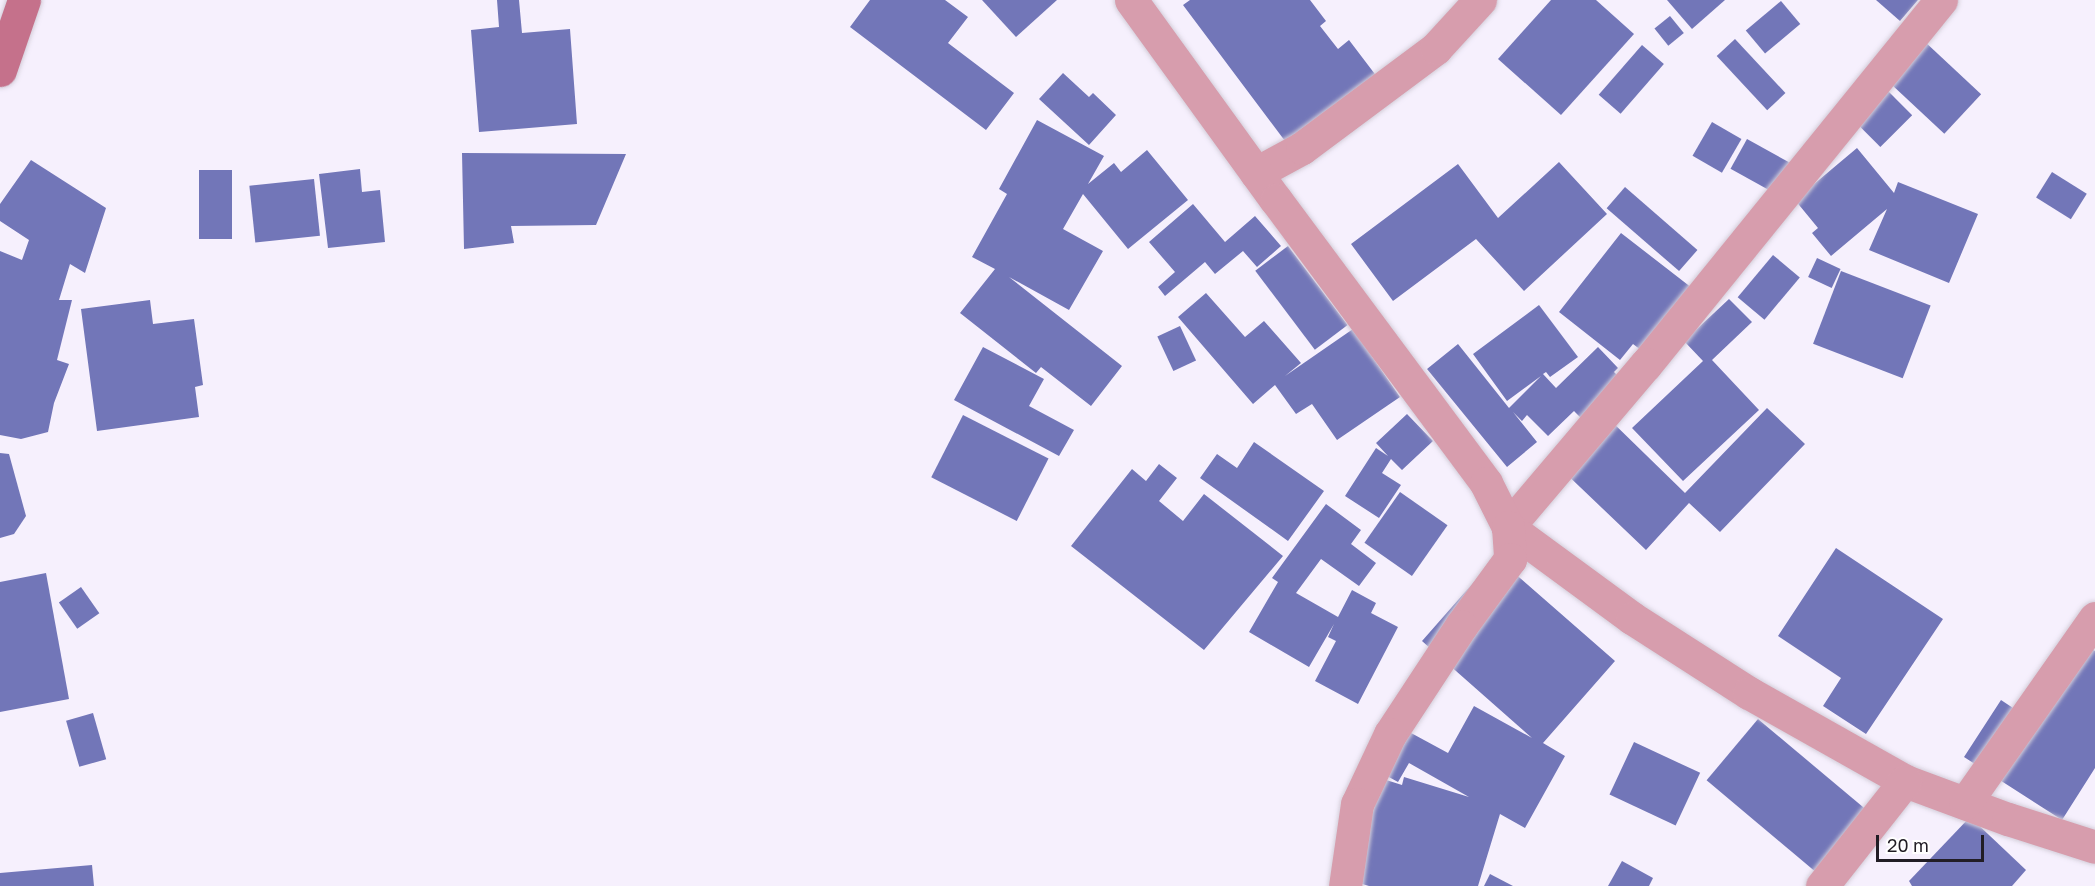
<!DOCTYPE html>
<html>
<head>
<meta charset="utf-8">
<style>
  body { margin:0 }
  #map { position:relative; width:2095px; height:886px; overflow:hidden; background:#f6f0fd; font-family:"Golos Text",sans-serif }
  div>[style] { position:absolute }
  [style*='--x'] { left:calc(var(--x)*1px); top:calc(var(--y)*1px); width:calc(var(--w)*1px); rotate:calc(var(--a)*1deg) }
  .building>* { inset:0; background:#7276b8; transform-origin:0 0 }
  .roads { filter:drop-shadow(0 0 2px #d4ceda) drop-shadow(0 0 2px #d4ceda) }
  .minor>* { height:33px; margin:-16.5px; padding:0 16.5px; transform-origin:16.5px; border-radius:16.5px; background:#d79dad }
  .tertiary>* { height:33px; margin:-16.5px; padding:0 16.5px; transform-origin:16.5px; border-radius:16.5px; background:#d79dad }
  .secondary>* { height:33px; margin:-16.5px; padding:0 16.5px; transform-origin:16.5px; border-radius:16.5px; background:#c5718b }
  span { translate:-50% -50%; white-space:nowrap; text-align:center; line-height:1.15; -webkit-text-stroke:6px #fff; paint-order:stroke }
  .scale { position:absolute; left:1876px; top:835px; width:108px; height:27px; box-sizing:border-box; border:3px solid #211d25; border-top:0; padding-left:8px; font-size:18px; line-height:21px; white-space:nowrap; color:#211d25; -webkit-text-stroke:4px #fff; paint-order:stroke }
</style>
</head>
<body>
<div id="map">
  <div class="building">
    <i style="clip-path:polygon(497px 0,519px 0,522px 33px,570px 29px,577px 124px,479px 132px,471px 30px,499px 27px)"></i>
    <i style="clip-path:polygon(870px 0,945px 0,968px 17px,948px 43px,1014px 93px,986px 130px,850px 27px)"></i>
    <i style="clip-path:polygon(982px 0,1057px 0,1016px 37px)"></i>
    <i style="clip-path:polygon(1190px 0,1310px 0,1326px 21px,1320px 26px,1338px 49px,1349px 40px,1387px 90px,1297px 157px,1183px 5px)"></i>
    <i style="clip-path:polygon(1551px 0,1596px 0,1634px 34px,1561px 115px,1498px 59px)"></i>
    <i style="clip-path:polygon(1667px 0,1725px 0,1692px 29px)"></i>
    <i style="clip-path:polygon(1876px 0,1918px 0,1900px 21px)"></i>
    <i style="left:1781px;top:1px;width:30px;height:46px;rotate:50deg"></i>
    <i style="left:1670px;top:16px;width:22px;height:20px;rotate:51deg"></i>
    <i style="left:1908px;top:26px;width:100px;height:54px;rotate:43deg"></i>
    <i style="left:1735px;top:39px;width:74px;height:25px;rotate:47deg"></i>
    <i style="left:1642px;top:45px;width:29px;height:66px;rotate:41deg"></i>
    <i style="clip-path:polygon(1063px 73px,1089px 97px,1093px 93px,1116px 115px,1089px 145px,1039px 99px)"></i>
    <i style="left:1886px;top:89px;width:37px;height:45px;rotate:45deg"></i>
    <i style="clip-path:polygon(1037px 120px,1104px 156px,1088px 184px,1114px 163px,1121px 172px,1147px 150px,1188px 200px,1128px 249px,1083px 194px,1063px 229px,1103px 251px,1069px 310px,1009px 277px,1122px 366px,1091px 406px,1041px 367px,1036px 373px,960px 313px,995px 269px,972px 257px,1007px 194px,999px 189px)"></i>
    <i style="left:1712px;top:122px;width:34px;height:39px;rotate:30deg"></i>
    <i style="left:1747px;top:139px;width:48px;height:34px;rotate:29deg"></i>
    <i style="clip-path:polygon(1857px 148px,1894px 193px,1898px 182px,1978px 214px,1949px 283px,1869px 250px,1887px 209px,1831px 256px,1812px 233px,1818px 228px,1795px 200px)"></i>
    <i style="clip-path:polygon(462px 153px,626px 154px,596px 225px,511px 226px,514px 243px,464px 249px)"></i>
    <i style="clip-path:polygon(31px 160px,106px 208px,85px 273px,70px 264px,59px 300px,72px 300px,57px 360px,69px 364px,54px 403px,48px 432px,21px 439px,0 435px,0 251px,22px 260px,29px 240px,0 221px,0 204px)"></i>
    <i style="clip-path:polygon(1559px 162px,1607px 214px,1524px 291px,1476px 239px,1393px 301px,1351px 244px,1458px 164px,1498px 218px)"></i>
    <i style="clip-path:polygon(360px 169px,362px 192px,380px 190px,385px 242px,328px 248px,319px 174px)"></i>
    <i style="left:199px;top:170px;width:33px;height:69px"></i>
    <i style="left:2052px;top:172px;width:41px;height:30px;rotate:32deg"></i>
    <i style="left:314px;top:179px;width:57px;height:65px;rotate:84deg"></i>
    <i style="left:1625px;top:187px;width:96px;height:28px;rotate:41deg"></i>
    <i style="clip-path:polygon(1193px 204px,1225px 242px,1255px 216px,1281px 246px,1257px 267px,1243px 251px,1215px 274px,1205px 262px,1165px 296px,1158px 287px,1175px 272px,1149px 242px)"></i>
    <i style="clip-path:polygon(1621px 233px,1701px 295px,1645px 353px,1633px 344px,1620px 360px,1559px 312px)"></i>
    <i style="left:1288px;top:246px;width:99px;height:41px;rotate:53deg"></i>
    <i style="left:1773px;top:255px;width:35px;height:55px;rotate:40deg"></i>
    <i style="left:1817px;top:258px;width:26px;height:21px;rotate:25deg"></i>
    <i style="left:1841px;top:271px;width:96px;height:78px;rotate:21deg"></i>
    <i style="clip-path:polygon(1206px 293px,1245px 337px,1264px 321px,1301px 363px,1285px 376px,1353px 329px,1400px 397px,1337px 440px,1312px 404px,1296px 414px,1275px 385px,1253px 404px,1178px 317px)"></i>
    <i style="clip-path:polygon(1729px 299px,1752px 322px,1712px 360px,1759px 410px,1683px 481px,1632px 428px,1703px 361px,1684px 341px)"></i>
    <i style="clip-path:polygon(150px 300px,153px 324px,194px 319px,203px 385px,195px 387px,199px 417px,97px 431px,81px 309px)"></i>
    <i style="clip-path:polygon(1539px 305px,1578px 357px,1550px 377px,1546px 372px,1543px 374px,1556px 388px,1598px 347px,1618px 368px,1614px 372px,1625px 383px,1585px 422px,1574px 411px,1548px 436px,1527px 415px,1522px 421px,1513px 412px,1537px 442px,1507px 467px,1427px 369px,1458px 344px,1509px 408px,1541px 376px,1507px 401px,1473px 354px)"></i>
    <i style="left:1180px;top:326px;width:38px;height:25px;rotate:65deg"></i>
    <i style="clip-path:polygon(983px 347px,1044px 379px,1029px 406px,1074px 430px,1059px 456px,954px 400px)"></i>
    <i style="clip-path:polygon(1767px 408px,1805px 444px,1720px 532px,1689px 503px,1646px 550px,1558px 466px,1606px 416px,1685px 493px)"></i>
    <i style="clip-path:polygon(1407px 414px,1433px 441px,1402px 470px,1391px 459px,1382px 473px,1401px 485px,1379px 518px,1345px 496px,1376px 448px,1388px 456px,1376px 443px)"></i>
    <i style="left:963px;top:415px;width:96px;height:70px;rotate:27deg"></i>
    <i style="clip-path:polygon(1254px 442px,1324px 491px,1288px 541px,1200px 478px,1217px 454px,1237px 468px)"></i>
    <i style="clip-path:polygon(0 453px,9px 454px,26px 516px,14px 534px,0 538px)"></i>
    <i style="clip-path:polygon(1159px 464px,1177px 478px,1159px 501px,1183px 521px,1204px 494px,1283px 556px,1204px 650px,1071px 546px,1132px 469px,1146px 481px)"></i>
    <i style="left:1400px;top:492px;width:58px;height:62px;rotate:35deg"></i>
    <i style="clip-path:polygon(1326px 504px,1361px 530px,1351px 544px,1376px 563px,1359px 586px,1321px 559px,1296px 593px,1338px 617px,1352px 590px,1376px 603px,1371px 613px,1398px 627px,1358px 704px,1315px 681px,1336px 641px,1328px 637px,1334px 624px,1309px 667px,1249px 632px,1278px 582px,1272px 578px)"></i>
    <i style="clip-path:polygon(1836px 548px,1943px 619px,1866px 734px,1823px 706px,1841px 678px,1778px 636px)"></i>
    <i style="clip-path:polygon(1496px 557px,1615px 661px,1543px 743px,1565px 756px,1525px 828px,1500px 814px,1478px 886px,1369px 886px,1352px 881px,1383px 779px,1402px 785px,1404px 777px,1469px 797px,1409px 763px,1398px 782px,1376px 770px,1400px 727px,1448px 753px,1474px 706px,1532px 738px,1422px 641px)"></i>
    <i style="clip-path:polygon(46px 573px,69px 699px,0 712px,0 582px)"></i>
    <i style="left:81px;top:587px;width:32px;height:27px;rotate:55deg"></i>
    <i style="clip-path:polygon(2081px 642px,2095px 651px,2095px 768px,2062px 820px,1964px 757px,2001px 700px,2031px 720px)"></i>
    <i style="left:93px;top:713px;width:48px;height:28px;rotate:74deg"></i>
    <i style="left:1758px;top:719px;width:153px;height:80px;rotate:40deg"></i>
    <i style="left:1634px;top:742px;width:73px;height:58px;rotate:25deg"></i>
    <i style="clip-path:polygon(1970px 817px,2026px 870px,2012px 886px,1912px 886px,1909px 881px)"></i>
    <i style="clip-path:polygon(1622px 861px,1653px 878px,1649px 886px,1608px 886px)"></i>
    <i style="clip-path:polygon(92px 865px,94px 886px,0 886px,0 873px)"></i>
    <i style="clip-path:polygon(1490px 874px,1513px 886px,1484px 886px)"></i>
  </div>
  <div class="roads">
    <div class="minor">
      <i style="--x:1941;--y:0;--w:469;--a:129"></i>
      <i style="--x:1646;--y:364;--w:214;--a:130.3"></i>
      <i style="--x:1508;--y:527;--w:154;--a:36.3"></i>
      <i style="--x:1632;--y:618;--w:139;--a:32.7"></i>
      <i style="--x:1749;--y:693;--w:179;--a:29.4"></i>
      <i style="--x:1905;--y:781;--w:110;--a:20.3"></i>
      <i style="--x:2008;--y:819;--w:91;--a:17.8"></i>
      <i style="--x:1256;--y:173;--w:52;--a:-28.5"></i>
      <i style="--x:1302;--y:148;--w:167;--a:-36.7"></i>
      <i style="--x:1436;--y:48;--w:65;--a:-47.5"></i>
      <i style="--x:1965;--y:803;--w:226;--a:-54.9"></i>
      <i style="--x:1822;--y:886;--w:134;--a:-51.7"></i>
    </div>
    <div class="tertiary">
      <i style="--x:1131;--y:0;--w:247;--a:54.1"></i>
      <i style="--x:1276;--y:200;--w:352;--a:53.4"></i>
      <i style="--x:1486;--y:483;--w:49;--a:63.4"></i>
      <i style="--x:1508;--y:527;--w:32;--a:86"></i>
      <i style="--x:1510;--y:559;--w:83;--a:126.2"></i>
      <i style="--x:1461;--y:626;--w:129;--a:123.3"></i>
      <i style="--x:1390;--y:734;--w:77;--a:115.2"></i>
      <i style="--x:1357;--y:804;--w:83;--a:98.3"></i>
    </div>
    <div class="secondary">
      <i style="--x:0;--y:70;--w:74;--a:-71.1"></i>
    </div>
  </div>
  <div class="scale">20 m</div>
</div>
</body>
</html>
